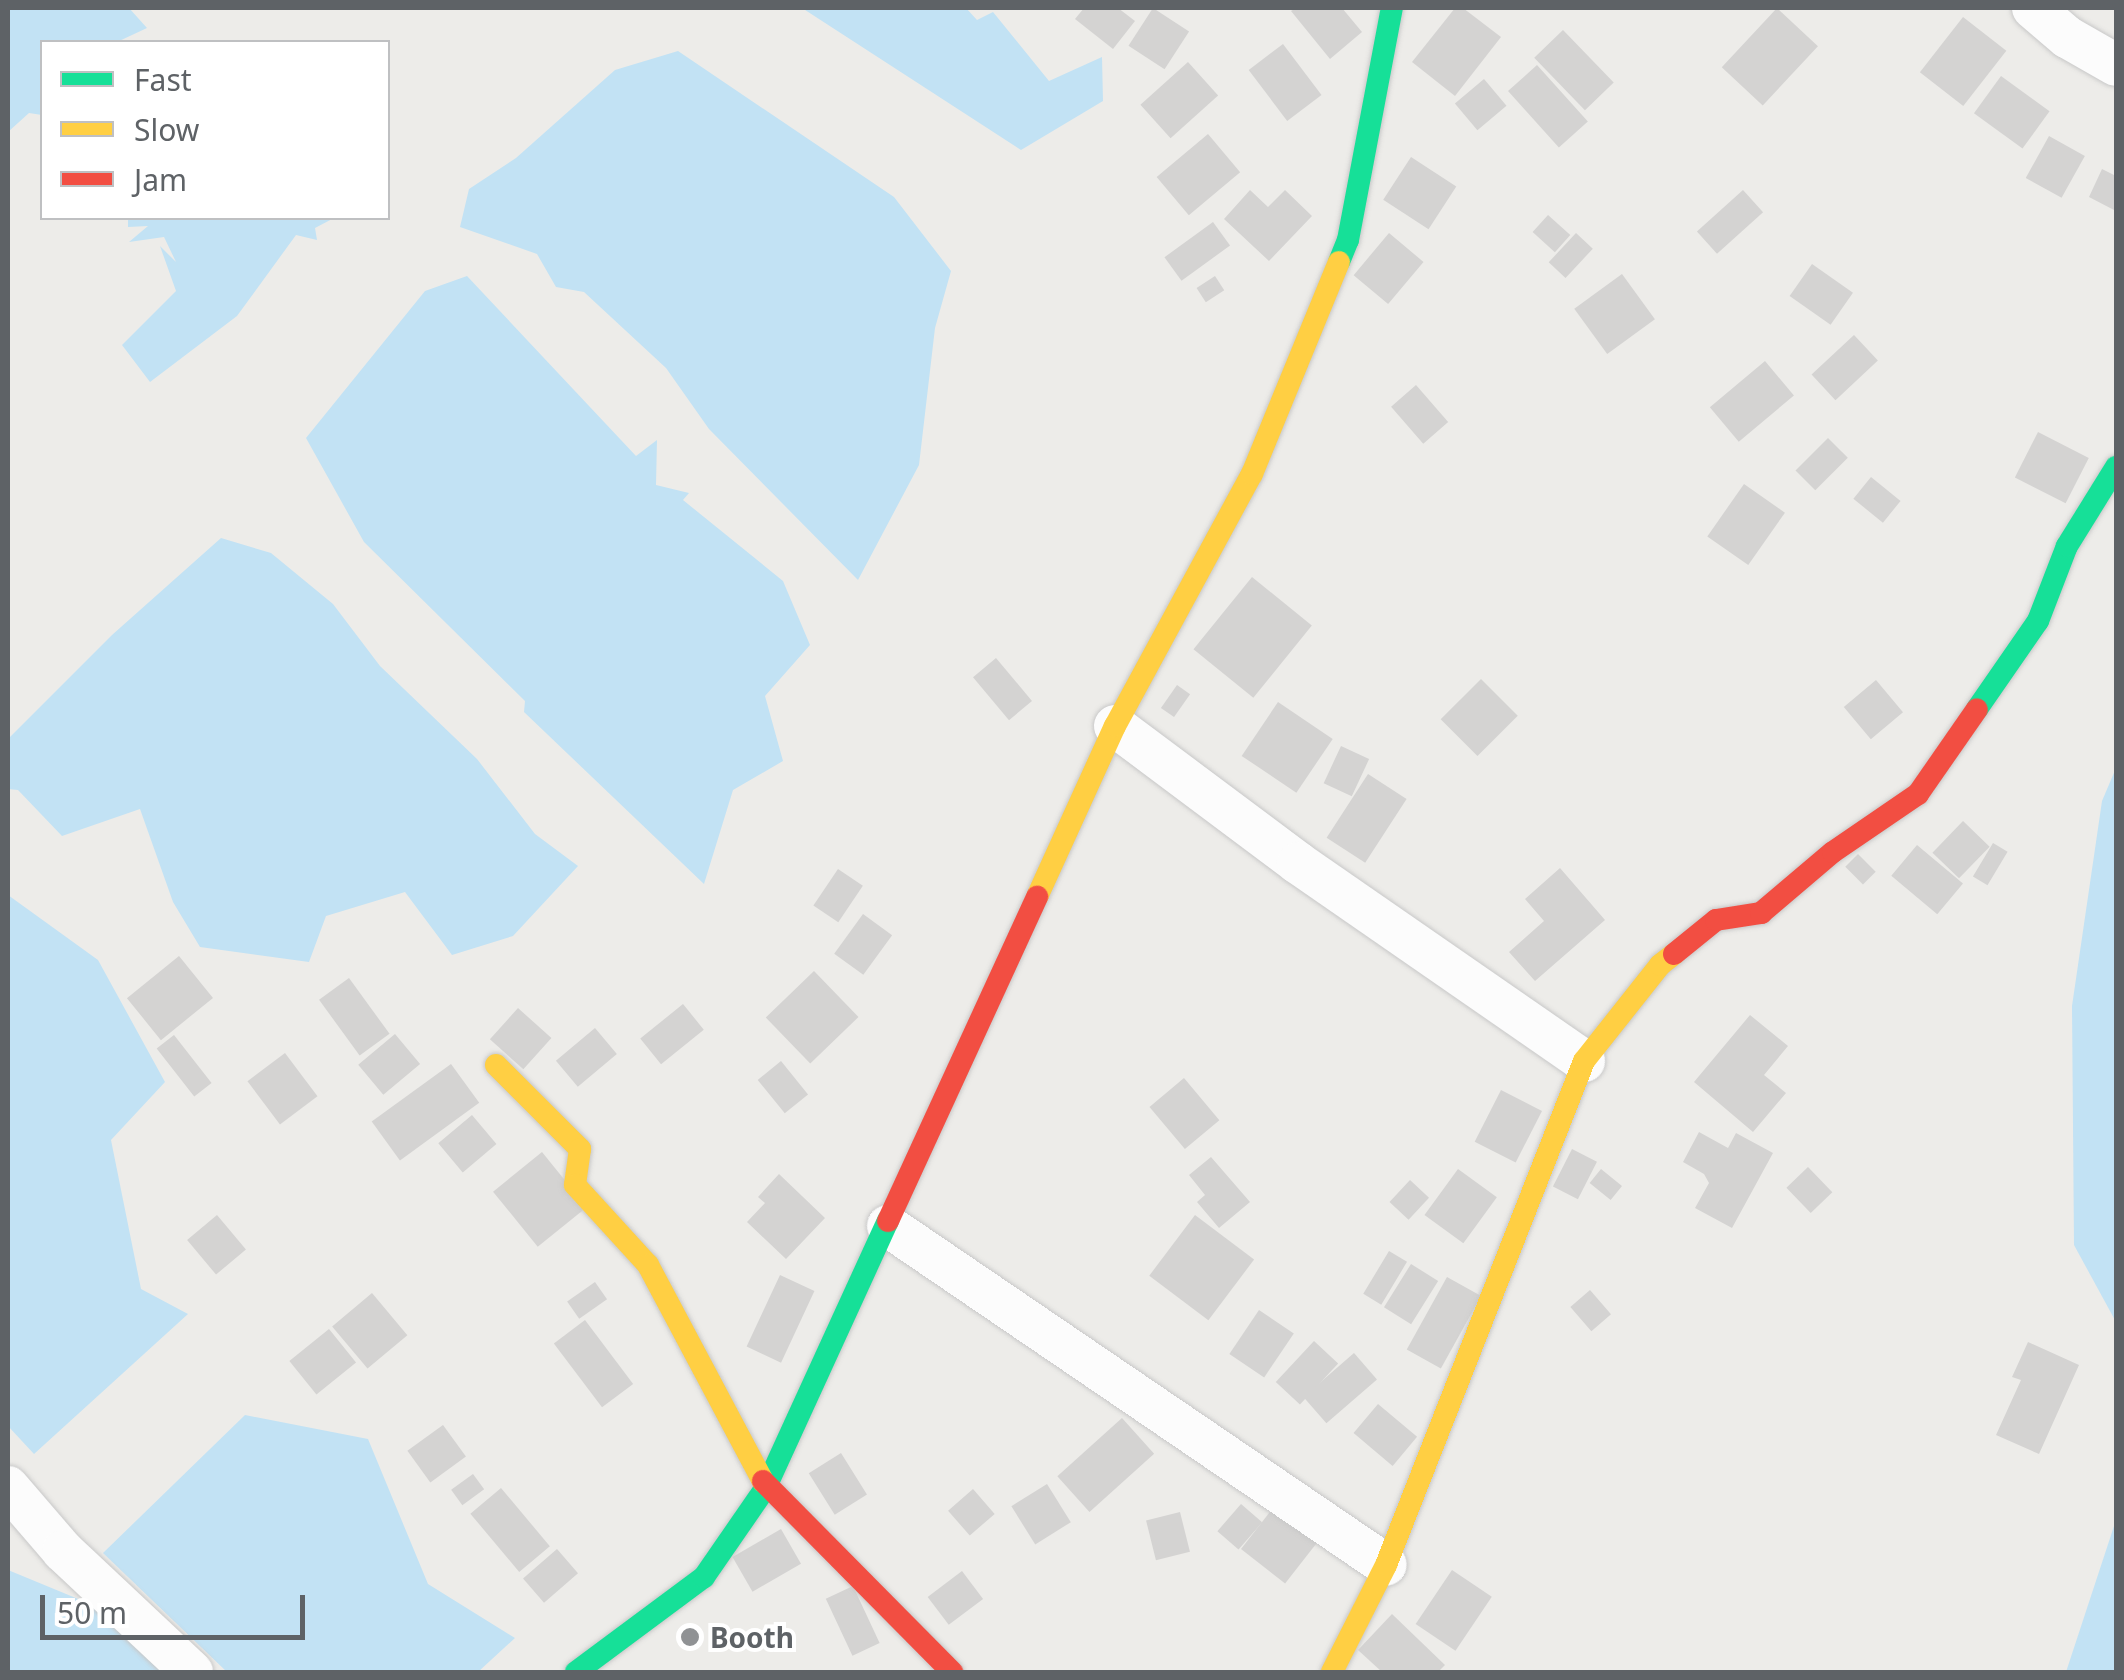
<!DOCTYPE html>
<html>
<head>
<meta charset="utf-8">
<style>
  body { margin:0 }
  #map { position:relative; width:2124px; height:1680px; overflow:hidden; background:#edece9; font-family:"Noto Sans",sans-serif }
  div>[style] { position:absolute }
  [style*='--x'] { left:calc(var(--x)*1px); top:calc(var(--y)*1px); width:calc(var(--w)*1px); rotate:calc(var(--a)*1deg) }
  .water>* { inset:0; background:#c2e2f4 }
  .building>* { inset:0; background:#d4d3d2; transform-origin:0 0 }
  .roads { filter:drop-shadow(0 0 2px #c8c8c8) drop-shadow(0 0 2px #c8c8c8) }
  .street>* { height:42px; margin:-21px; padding:0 21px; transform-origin:21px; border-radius:21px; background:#fcfcfc }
  .fast>* { height:22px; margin:-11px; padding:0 11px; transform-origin:11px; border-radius:11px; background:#16e098 }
  .slow>* { height:22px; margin:-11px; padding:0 11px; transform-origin:11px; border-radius:11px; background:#ffcf43 }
  .jam>* { height:22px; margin:-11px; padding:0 11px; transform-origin:11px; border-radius:11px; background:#f24e42 }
  .dots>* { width:28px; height:28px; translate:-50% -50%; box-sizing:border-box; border:5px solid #fff; border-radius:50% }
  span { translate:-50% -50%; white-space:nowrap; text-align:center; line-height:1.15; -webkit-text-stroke:8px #fff; paint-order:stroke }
  .poi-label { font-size:28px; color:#5e6266; font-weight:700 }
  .left { translate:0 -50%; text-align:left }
  .frame { position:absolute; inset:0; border:10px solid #5e6266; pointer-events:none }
  .legend { position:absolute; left:40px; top:40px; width:350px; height:180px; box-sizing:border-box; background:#fff; border:2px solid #bfc0c2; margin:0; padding:12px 18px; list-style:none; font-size:30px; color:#5e6266 }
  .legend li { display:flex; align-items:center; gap:20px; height:50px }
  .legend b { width:50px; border:2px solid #bfc0c2 }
  .scale { position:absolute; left:40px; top:1595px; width:265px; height:45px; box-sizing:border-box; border:5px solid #5e6266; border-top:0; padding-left:12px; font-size:30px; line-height:35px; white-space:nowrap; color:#5e6266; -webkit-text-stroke:8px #fff; paint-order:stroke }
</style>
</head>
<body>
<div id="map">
  <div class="water">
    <i style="clip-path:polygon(8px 8px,129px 8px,147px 28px,117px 42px,42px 42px,42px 115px,29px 113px,8px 132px)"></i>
    <i style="clip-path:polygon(802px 8px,966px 8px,977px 20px,993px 12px,1049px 81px,1102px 57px,1103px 101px,1021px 150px)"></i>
    <i style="clip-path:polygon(678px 51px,894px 197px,951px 271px,935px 328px,919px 465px,858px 580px,709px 429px,666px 368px,584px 292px,556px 287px,537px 254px,460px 227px,469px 189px,516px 158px,615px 70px)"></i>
    <i style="clip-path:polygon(128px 218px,334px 218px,315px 228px,317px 240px,296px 235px,237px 316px,150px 382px,122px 345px,176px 291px,160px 246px,176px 262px,164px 237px,129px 242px,148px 226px,128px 227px)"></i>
    <i style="clip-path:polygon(467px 276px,636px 456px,657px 440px,656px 485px,689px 493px,683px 500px,783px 581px,810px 645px,765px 696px,783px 761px,733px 790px,704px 884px,524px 712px,525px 701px,364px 542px,306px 438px,425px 291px)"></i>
    <i style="clip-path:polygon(221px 538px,271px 553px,333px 604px,380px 666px,477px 759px,535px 834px,578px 866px,513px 936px,452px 955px,405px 892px,326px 916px,309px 962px,200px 947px,173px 902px,140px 809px,62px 836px,18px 790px,8px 789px,8px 739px,112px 635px)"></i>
    <i style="clip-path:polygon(2116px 768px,2116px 1322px,2074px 1245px,2072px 1006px,2102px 801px)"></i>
    <i style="clip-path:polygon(8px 895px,98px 960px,165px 1082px,111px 1140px,141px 1289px,188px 1314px,34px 1454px,8px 1426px)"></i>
    <i style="clip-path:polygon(245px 1415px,368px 1439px,428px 1584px,515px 1638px,478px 1672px,227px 1672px,103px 1553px)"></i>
    <i style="clip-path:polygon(2116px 1520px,2116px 1672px,2066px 1672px)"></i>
    <i style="clip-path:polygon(8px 1570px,117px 1615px,168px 1672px,8px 1672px)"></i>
  </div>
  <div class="building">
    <i style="clip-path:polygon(1084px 8px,1118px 8px,1135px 21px,1113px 49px,1075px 19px)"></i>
    <i style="left:1153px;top:8px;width:43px;height:45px;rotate:33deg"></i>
    <i style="clip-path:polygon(1296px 8px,1342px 8px,1362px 32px,1330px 59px,1291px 11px)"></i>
    <i style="clip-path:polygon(1455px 8px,1463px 8px,1501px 37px,1455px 96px,1412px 62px)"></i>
    <i style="left:1777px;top:8px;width:56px;height:81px;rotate:43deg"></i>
    <i style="left:1963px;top:17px;width:55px;height:70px;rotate:38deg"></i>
    <i style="left:1563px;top:30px;width:73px;height:40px;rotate:46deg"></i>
    <i style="left:1283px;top:44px;width:64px;height:43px;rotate:53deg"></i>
    <i style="left:1188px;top:62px;width:45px;height:64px;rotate:48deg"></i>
    <i style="left:1537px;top:65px;width:76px;height:39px;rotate:48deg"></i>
    <i style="left:2001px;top:76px;width:60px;height:46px;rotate:36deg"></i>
    <i style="left:1484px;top:79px;width:35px;height:38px;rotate:50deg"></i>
    <i style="left:1208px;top:134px;width:50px;height:67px;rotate:50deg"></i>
    <i style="left:2049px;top:136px;width:41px;height:48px;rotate:29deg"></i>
    <i style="left:1411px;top:157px;width:54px;height:51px;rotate:33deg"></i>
    <i style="clip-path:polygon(2102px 169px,2116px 176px,2114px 210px,2089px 197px)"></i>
    <i style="clip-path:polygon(1250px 190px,1268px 207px,1285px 190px,1312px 216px,1269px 261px,1224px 219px)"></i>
    <i style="left:1743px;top:190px;width:30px;height:62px;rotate:48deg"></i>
    <i style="left:1548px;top:215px;width:30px;height:23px;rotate:42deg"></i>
    <i style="left:1213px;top:222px;width:29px;height:60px;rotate:54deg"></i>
    <i style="left:1389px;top:233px;width:45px;height:55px;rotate:40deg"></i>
    <i style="left:1576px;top:233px;width:23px;height:40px;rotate:43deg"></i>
    <i style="left:1812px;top:264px;width:50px;height:39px;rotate:35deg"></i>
    <i style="left:1622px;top:274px;width:56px;height:59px;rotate:54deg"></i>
    <i style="left:1215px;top:276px;width:17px;height:22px;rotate:57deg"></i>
    <i style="left:1854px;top:335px;width:35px;height:58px;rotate:47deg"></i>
    <i style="left:1765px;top:361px;width:45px;height:72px;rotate:50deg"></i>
    <i style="left:1416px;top:385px;width:49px;height:33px;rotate:49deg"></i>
    <i style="left:2038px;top:432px;width:57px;height:51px;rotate:27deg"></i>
    <i style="left:1828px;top:438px;width:28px;height:46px;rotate:45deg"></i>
    <i style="left:1871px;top:477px;width:38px;height:28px;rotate:39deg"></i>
    <i style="left:1744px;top:484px;width:50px;height:64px;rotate:35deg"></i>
    <i style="left:1252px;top:577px;width:77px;height:93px;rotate:39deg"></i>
    <i style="left:996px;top:658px;width:56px;height:30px;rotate:50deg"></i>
    <i style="left:1481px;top:679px;width:52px;height:57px;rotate:45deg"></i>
    <i style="left:1876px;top:680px;width:42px;height:42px;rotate:50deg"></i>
    <i style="left:1177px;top:685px;width:16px;height:28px;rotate:35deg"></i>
    <i style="left:1278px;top:702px;width:66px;height:65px;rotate:34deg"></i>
    <i style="left:1341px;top:746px;width:31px;height:41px;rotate:25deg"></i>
    <i style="left:1368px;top:774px;width:46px;height:76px;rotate:33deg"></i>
    <i style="left:1963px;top:821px;width:37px;height:44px;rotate:44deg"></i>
    <i style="left:1993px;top:843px;width:17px;height:39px;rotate:31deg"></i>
    <i style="left:1917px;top:845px;width:60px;height:40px;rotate:40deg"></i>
    <i style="left:1858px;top:854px;width:25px;height:18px;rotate:45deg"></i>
    <i style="clip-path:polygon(1560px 868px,1605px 920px,1535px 981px,1509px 952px,1544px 921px,1525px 899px)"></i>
    <i style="left:838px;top:869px;width:30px;height:44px;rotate:34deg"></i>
    <i style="left:863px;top:914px;width:36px;height:49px;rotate:36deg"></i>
    <i style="left:179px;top:956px;width:54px;height:67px;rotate:51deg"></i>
    <i style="left:814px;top:971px;width:64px;height:67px;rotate:46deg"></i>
    <i style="left:349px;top:978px;width:69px;height:37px;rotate:54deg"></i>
    <i style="left:683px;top:1004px;width:33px;height:55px;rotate:51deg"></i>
    <i style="left:518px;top:1008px;width:45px;height:42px;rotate:42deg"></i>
    <i style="clip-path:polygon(1750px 1015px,1788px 1046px,1764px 1075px,1786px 1093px,1753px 1132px,1694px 1082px)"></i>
    <i style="left:595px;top:1028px;width:34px;height:51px;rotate:50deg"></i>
    <i style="left:395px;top:1034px;width:39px;height:48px;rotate:50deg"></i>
    <i style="left:174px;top:1035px;width:61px;height:22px;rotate:52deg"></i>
    <i style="left:285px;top:1053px;width:54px;height:47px;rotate:53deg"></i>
    <i style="left:781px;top:1061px;width:43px;height:30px;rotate:51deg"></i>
    <i style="left:451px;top:1064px;width:48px;height:98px;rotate:54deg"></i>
    <i style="left:1184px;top:1078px;width:55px;height:45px;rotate:50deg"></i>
    <i style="left:1501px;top:1090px;width:46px;height:58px;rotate:27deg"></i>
    <i style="left:472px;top:1115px;width:38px;height:44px;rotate:50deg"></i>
    <i style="clip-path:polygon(1699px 1132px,1728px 1148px,1736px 1133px,1773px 1153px,1732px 1228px,1695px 1208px,1709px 1183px,1704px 1174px,1683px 1162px)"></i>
    <i style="left:1572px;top:1149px;width:28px;height:42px;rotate:27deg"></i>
    <i style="left:542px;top:1152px;width:71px;height:63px;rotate:51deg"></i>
    <i style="clip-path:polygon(1211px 1157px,1250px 1202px,1219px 1228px,1197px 1202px,1205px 1195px,1189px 1175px)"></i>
    <i style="left:1808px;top:1167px;width:35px;height:30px;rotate:46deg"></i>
    <i style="left:1458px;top:1169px;width:48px;height:57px;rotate:36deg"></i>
    <i style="left:1601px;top:1169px;width:27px;height:18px;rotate:39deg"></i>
    <i style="clip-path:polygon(779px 1174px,825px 1218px,786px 1259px,747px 1222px,765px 1203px,758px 1197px)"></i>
    <i style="left:1410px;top:1180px;width:26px;height:30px;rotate:43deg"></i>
    <i style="left:217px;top:1215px;width:45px;height:39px;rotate:50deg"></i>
    <i style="left:1195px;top:1215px;width:74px;height:76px;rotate:37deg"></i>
    <i style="left:1389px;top:1251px;width:21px;height:50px;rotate:31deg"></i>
    <i style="left:1411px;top:1264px;width:32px;height:51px;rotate:32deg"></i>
    <i style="left:780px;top:1275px;width:38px;height:79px;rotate:25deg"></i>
    <i style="left:1447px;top:1277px;width:39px;height:83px;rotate:29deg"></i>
    <i style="left:595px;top:1282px;width:21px;height:34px;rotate:55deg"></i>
    <i style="left:1590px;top:1290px;width:32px;height:26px;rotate:49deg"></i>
    <i style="left:372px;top:1293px;width:55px;height:52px;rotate:50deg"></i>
    <i style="left:1259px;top:1310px;width:42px;height:53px;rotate:34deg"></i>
    <i style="left:585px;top:1320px;width:80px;height:39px;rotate:53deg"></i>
    <i style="left:329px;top:1329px;width:43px;height:51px;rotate:51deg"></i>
    <i style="left:1314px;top:1341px;width:33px;height:56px;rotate:43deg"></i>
    <i style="clip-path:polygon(2028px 1342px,2079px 1365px,2039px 1454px,1996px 1435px,2021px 1380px,2012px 1377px)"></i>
    <i style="left:1354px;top:1353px;width:35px;height:67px;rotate:49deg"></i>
    <i style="left:1378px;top:1404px;width:51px;height:38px;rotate:40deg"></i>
    <i style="left:1122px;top:1418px;width:48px;height:87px;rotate:48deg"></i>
    <i style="left:443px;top:1425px;width:39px;height:44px;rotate:54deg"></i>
    <i style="left:841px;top:1453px;width:49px;height:38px;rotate:58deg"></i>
    <i style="left:473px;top:1474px;width:19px;height:27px;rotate:54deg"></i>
    <i style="left:1047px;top:1484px;width:45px;height:42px;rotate:58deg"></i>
    <i style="left:501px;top:1488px;width:76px;height:40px;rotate:50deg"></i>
    <i style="left:973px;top:1489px;width:33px;height:33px;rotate:49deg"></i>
    <i style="left:1241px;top:1504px;width:28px;height:36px;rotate:41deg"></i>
    <i style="left:1273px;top:1508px;width:56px;height:52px;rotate:38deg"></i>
    <i style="left:1180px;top:1512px;width:41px;height:35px;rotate:76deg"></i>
    <i style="left:781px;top:1529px;width:40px;height:56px;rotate:60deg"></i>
    <i style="left:557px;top:1549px;width:32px;height:45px;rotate:49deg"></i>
    <i style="left:1452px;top:1570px;width:48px;height:65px;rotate:34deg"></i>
    <i style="left:962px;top:1571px;width:35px;height:43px;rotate:53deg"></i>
    <i style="left:853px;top:1586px;width:63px;height:30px;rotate:65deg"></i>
    <i style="clip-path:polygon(1392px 1614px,1445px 1665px,1438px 1672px,1382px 1672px,1358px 1650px)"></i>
  </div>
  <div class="roads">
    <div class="street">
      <i style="--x:2033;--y:8;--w:45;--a:40.5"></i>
      <i style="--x:2067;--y:37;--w:56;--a:29.7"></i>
      <i style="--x:1115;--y:726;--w:229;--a:36.8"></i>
      <i style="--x:1298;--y:863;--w:348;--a:34.7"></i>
      <i style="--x:888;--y:1226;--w:602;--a:34.24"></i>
      <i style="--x:8;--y:1487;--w:84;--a:49.3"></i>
      <i style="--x:63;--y:1551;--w:177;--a:43.2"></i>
    </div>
    <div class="fast">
      <i style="--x:1339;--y:262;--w:24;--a:-68"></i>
      <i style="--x:1348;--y:240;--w:236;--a:-79.3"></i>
      <i style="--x:1977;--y:709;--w:107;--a:-55.3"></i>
      <i style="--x:2038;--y:621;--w:80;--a:-68.9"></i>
      <i style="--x:2067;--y:546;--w:93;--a:-58.2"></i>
      <i style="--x:576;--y:1672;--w:159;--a:-36.6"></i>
      <i style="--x:704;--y:1577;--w:109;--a:-55.4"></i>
      <i style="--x:766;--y:1487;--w:293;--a:-65.4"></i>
    </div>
    <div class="slow">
      <i style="--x:1037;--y:897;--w:188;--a:-65.5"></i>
      <i style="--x:1115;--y:726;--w:287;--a:-61.5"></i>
      <i style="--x:1252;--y:474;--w:229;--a:-67.7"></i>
      <i style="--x:496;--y:1065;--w:119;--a:45"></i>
      <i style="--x:580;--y:1149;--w:36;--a:98"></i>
      <i style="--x:575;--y:1185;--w:108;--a:47.6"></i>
      <i style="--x:648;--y:1265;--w:245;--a:62"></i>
      <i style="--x:1332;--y:1672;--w:120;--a:-63.2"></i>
      <i style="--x:1386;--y:1565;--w:541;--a:-68.55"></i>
      <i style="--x:1584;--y:1061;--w:122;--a:-51.6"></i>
      <i style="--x:1660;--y:965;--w:18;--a:-38"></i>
    </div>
    <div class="jam">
      <i style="--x:1674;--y:954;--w:54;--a:-39"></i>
      <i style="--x:1716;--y:920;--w:46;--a:-8.8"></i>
      <i style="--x:1761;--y:913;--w:94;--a:-40.3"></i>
      <i style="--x:1833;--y:852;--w:103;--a:-34.3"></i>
      <i style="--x:1918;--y:794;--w:103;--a:-55.2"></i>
      <i style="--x:888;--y:1221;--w:357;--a:-65.3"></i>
      <i style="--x:763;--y:1481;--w:269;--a:45.3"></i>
    </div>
  </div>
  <div class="dots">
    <i style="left:690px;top:1637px;background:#909294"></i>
  </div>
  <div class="poi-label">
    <span class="left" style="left:710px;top:1637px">Booth</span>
  </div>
  <div class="frame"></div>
  <ul class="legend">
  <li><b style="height:12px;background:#16e098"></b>Fast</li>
  <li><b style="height:12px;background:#ffcf43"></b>Slow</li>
  <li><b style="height:12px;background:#f24e42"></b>Jam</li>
  </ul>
  <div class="scale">50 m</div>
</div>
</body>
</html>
